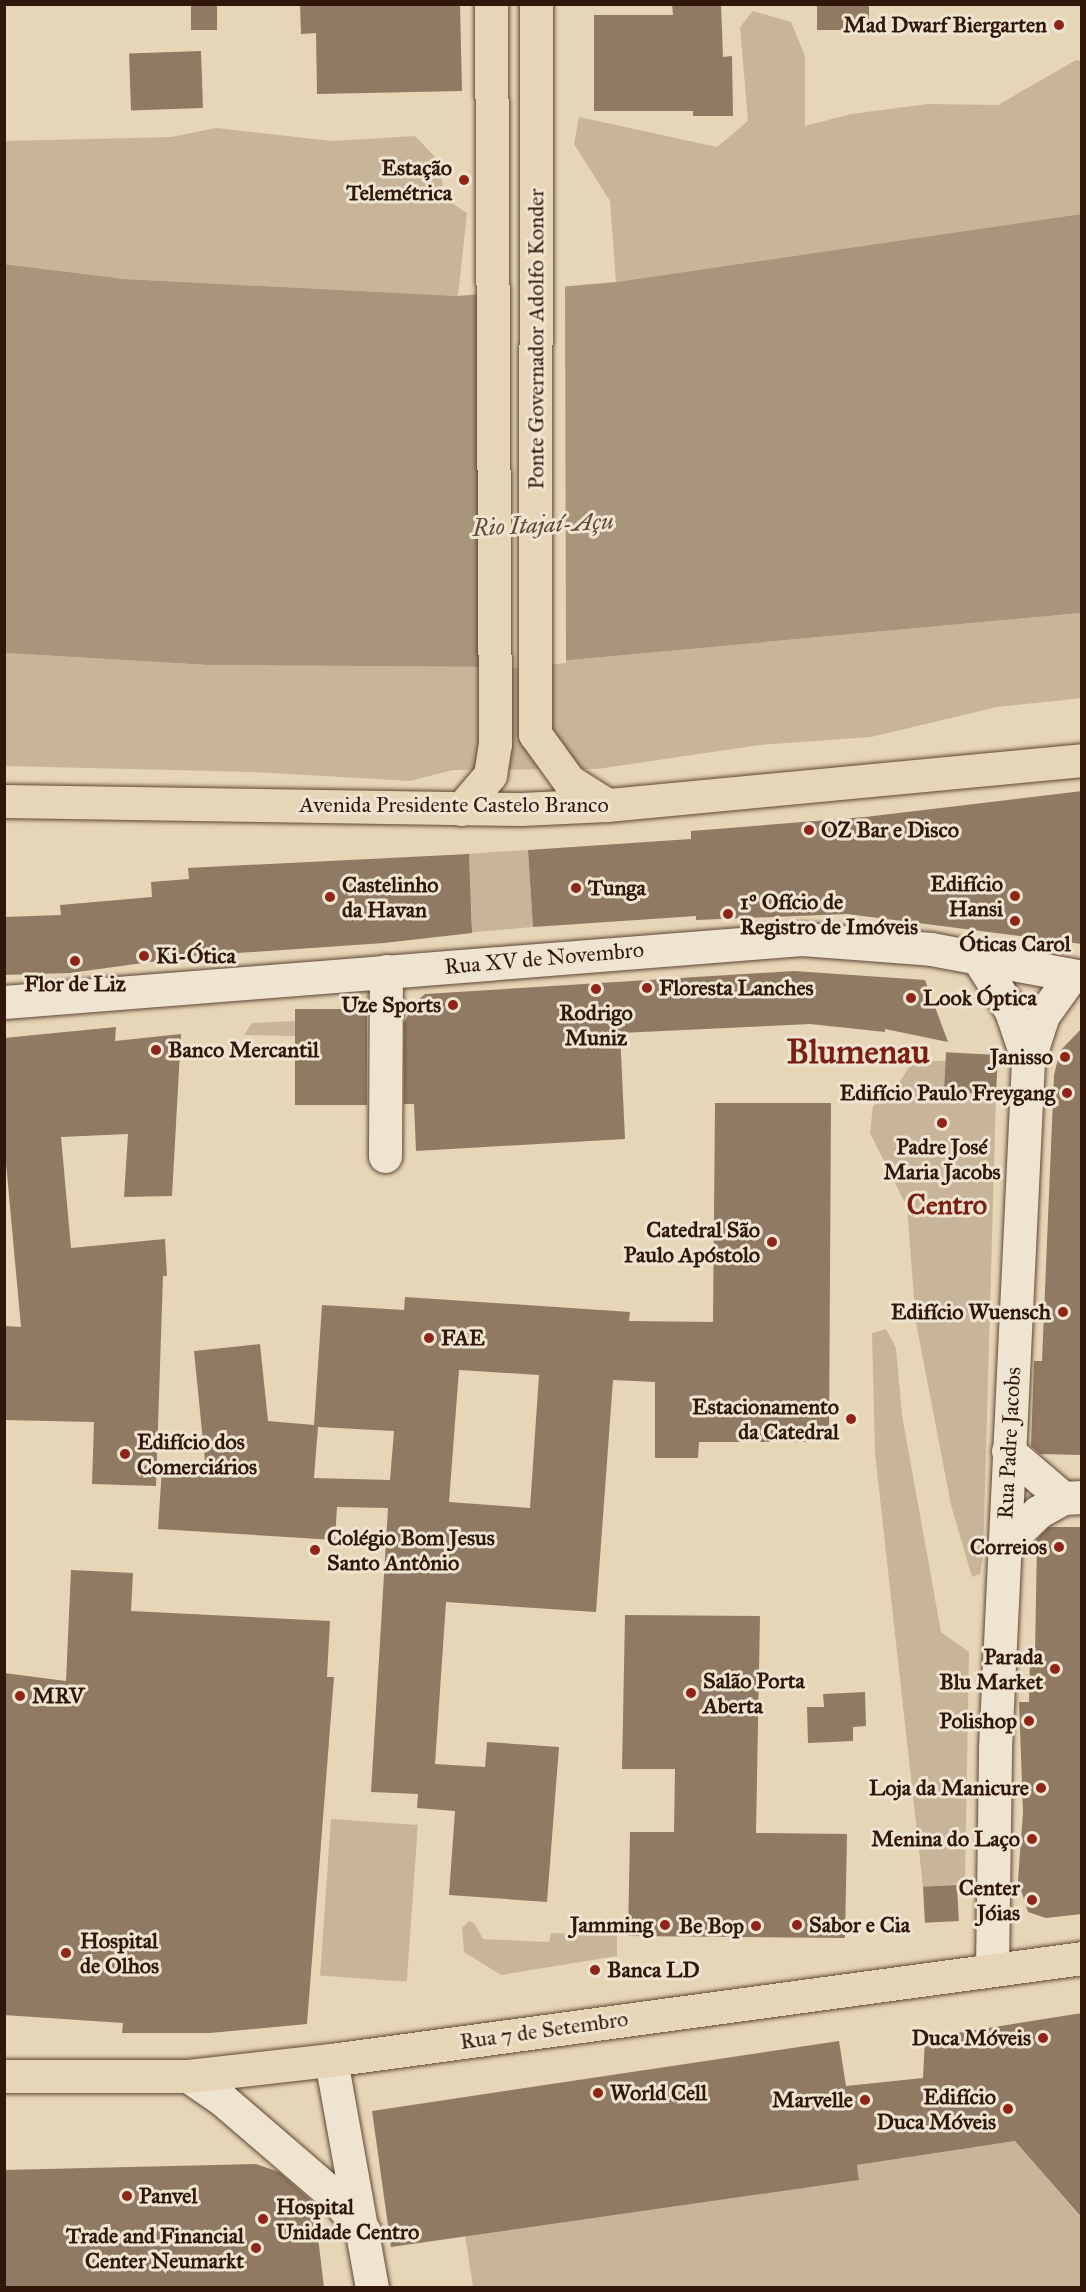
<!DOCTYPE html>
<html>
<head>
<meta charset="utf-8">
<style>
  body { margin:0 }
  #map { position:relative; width:1086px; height:2292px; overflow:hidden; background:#e7d5b7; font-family:"IM FELL Great Primer",serif }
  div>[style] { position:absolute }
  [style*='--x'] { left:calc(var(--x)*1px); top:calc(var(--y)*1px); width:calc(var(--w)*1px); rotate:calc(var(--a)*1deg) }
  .green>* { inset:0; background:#c8b599; transform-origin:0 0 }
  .water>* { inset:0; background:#a9947c }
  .pier>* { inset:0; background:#e7d5b7 }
  .building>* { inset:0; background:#907a63; transform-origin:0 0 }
  .roads { filter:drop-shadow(0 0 2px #5e4634) drop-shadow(0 0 2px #5e4634) }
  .minor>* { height:33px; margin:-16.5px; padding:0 16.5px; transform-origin:16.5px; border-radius:16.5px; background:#efe4d0 }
  .major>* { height:33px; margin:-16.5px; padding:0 16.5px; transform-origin:16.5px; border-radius:16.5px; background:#e7d5b7 }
  .dots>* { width:16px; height:16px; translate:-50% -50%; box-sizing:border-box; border:3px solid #efe4d0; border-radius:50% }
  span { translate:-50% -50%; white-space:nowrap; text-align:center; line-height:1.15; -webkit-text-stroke:6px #efe4d0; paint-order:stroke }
  .poi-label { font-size:22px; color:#311709; font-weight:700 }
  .right { translate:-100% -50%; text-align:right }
  .left { translate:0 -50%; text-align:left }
  .street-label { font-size:22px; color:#311709 }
  .water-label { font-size:24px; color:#614937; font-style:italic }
  .district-label { font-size:28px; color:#7a1f14; font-weight:700 }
  .town-label { font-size:34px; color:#7a1f14; font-weight:700 }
  .frame { position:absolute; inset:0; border:6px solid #311709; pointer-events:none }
</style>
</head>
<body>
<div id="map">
  <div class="green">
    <i style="clip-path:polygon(753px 11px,791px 22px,805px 56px,805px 126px,851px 114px,928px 104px,998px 105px,1076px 60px,1081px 61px,1081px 214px,616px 282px,610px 201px,574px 144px,579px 117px,717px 147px,748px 121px,740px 27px)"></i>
    <i style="clip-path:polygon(216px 128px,331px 141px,415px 136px,440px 162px,444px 198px,467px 213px,458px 296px,125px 279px,5px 264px,4px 141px,171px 137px)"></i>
    <i style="clip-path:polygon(1081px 613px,1082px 698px,997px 707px,871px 737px,760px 745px,597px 769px,453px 770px,410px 781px,252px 772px,5px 766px,4px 653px,208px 665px,494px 667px)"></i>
    <i style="clip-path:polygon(528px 850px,533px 927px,465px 933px,472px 929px,472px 923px,469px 858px,463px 854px)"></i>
    <i style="clip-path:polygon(295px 1021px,295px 1036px,244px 1035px,252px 1023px)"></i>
    <i style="clip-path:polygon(913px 1061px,946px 1061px,945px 1096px,996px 1095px,983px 1557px,980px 1574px,972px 1577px,951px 1505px,916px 1323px,907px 1207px,870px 1133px,873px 1106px,893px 1092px)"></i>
    <i style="clip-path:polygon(886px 1329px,896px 1348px,902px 1415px,941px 1632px,969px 1652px,965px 1884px,923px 1887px,875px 1453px,872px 1333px)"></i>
    <i style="left:331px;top:1819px;width:87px;height:157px;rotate:4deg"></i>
    <i style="clip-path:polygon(469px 1921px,474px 1923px,483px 1939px,549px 1942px,551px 1933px,617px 1935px,617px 1956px,501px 1975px,464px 1952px,462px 1928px)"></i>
    <i style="clip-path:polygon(1015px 2141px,1081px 2218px,1081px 2287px,473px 2287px,465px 2235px,859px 2180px,857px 2165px)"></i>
  </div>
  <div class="water">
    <i style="clip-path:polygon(1081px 214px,1081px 613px,494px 667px,208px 665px,5px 653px,4px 264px,125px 279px,458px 296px,616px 282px)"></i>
  </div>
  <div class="pier">
    <i style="clip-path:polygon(565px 284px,566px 663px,494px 670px,477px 292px)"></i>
  </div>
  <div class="building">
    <i style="left:191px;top:4px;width:26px;height:26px"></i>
    <i style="clip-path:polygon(300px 4px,460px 4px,462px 91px,317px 94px,316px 33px,301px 34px)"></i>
    <i style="clip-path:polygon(672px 4px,721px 4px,723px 57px,732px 56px,733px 116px,693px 116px,693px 111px,594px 111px,594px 15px,673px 15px)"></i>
    <i style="left:817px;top:4px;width:52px;height:26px"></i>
    <i style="left:201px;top:51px;width:57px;height:72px;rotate:88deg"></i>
    <i style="clip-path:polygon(1082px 791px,1082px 944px,847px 914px,696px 920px,696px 916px,533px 927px,528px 850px,691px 839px,691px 831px,865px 817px)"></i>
    <i style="clip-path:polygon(469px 854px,472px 933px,384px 943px,194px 956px,70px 973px,4px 975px,4px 917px,61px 915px,60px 905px,152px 897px,151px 882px,189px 879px,188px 868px)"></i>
    <i style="clip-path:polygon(794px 971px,925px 980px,948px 1042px,885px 1029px,885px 1032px,810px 1024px,620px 1033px,625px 1139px,416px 1151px,414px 1104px,404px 1104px,404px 1023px,414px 1003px,425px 994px)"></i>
    <i style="left:367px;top:1009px;width:96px;height:72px;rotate:90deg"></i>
    <i style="clip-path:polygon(116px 1027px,115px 1041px,181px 1034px,172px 1196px,124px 1197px,128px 1134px,61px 1137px,71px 1248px,165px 1239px,167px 1276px,163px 1276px,156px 1486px,92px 1484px,94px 1422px,4px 1420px,6px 1326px,21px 1327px,4px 1141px,4px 1038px)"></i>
    <i style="clip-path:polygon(1082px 1028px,1082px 1455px,1040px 1454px,1031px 1446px,1034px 1361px,1042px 1361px,1054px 1075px,1060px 1051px)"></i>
    <i style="left:998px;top:1055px;width:40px;height:52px;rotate:93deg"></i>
    <i style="clip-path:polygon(evenodd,715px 1103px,831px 1103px,829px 1442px,699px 1442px,698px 1458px,655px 1458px,655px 1382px,613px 1380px,596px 1612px,446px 1602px,435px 1764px,485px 1767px,487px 1742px,559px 1747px,547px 1902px,449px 1895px,455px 1811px,417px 1808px,418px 1794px,371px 1792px,388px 1508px,337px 1507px,335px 1540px,158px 1529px,162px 1469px,206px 1471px,194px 1351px,260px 1344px,268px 1421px,314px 1425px,322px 1305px,404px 1310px,405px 1297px,630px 1312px,629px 1321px,713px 1322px,715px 1103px,459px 1370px,539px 1375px,530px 1508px,449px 1502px,459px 1370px,715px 1103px,318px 1427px,394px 1431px,390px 1480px,314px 1478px,318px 1427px)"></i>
    <i style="clip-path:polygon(1049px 1527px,1082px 1527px,1082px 1914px,1046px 1918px,1028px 1912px,1018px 1880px,1023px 1812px,1019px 1702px,1029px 1702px,1030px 1655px,1035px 1655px,1037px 1539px)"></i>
    <i style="clip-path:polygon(71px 1570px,133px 1573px,131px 1611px,330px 1621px,327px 1677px,334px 1677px,307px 2024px,210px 2033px,122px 2033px,123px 2023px,4px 2015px,4px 1673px,66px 1681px)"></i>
    <i style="clip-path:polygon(625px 1615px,760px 1616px,756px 1833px,847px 1834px,845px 1938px,628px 1936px,630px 1832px,674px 1832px,675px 1769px,622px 1769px)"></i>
    <i style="clip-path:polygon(865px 1692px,866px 1726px,853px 1727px,853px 1741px,808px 1743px,807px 1707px,824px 1707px,823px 1694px)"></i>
    <i style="left:957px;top:1885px;width:36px;height:34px;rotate:87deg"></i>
    <i style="clip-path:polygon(1082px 2013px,1082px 2218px,1015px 2141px,857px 2165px,859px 2180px,391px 2247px,372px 2111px,839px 2041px,846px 2086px,923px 2078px,925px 2038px)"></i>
    <i style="clip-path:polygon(256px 2164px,279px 2172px,314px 2203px,324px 2288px,4px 2288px,4px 2170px)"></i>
  </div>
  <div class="roads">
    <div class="minor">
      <i style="--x:978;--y:958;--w:62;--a:58.1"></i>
      <i style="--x:1011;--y:1011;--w:53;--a:71.2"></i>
      <i style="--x:4;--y:1002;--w:800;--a:-4.51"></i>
      <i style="--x:802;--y:939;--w:129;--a:4.4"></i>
      <i style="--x:931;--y:949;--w:154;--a:10.5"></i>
      <i style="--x:385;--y:1156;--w:185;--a:-89.7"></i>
      <i style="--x:1008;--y:1451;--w:72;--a:40.5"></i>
      <i style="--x:1004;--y:1545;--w:47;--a:-44.1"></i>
      <i style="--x:1038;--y:1512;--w:29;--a:-29"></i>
      <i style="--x:1063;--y:1498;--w:19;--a:-3"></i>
      <i style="--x:992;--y:1969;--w:221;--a:-89.2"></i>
      <i style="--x:995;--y:1748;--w:688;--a:-87.25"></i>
      <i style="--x:1028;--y:1061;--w:48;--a:-71.9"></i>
      <i style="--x:1043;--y:1015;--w:48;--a:-54.3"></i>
      <i style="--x:331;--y:2060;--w:232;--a:79.8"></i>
      <i style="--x:188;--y:2076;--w:42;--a:34.4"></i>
      <i style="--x:223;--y:2100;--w:141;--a:40.7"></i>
      <i style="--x:330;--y:2192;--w:52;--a:48.9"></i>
    </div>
    <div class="major">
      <i style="--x:536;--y:4;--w:730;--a:90.08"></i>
      <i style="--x:535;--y:734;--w:58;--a:54.1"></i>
      <i style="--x:569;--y:781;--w:45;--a:32.3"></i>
      <i style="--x:4;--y:801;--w:517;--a:0.89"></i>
      <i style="--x:521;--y:809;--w:86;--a:-2.7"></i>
      <i style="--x:607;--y:805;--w:477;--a:-5.4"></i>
      <i style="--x:461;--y:809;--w:45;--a:-49.5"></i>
      <i style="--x:490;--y:775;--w:31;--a:-81"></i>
      <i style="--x:495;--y:744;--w:740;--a:-90.31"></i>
      <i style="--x:4;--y:2076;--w:184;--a:0"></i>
      <i style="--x:188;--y:2076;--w:144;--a:-6.4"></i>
      <i style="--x:331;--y:2060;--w:758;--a:-7.73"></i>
    </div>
  </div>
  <div class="dots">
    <i style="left:1059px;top:25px;background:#8f2418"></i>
    <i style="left:464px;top:180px;background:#8f2418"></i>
    <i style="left:809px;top:830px;background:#8f2418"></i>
    <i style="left:576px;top:888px;background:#8f2418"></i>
    <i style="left:1015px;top:896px;background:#8f2418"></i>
    <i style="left:330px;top:897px;background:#8f2418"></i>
    <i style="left:728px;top:914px;background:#8f2418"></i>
    <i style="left:1015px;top:921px;background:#8f2418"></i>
    <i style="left:144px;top:956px;background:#8f2418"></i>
    <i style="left:75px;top:961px;background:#8f2418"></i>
    <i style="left:647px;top:988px;background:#8f2418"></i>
    <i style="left:596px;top:989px;background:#8f2418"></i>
    <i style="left:911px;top:998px;background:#8f2418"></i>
    <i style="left:453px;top:1005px;background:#8f2418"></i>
    <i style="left:156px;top:1050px;background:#8f2418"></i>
    <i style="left:1065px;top:1057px;background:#8f2418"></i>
    <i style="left:1067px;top:1093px;background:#8f2418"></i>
    <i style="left:942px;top:1123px;background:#8f2418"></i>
    <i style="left:772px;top:1242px;background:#8f2418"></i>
    <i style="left:1063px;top:1312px;background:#8f2418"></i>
    <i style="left:429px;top:1338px;background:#8f2418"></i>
    <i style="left:851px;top:1419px;background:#8f2418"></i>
    <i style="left:125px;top:1454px;background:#8f2418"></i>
    <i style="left:1059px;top:1547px;background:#8f2418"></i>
    <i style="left:315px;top:1550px;background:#8f2418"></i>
    <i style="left:1055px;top:1669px;background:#8f2418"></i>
    <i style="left:691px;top:1693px;background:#8f2418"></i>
    <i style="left:20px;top:1696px;background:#8f2418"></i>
    <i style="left:1029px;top:1721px;background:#8f2418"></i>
    <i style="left:1041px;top:1788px;background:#8f2418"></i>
    <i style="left:1032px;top:1839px;background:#8f2418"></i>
    <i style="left:1032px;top:1900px;background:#8f2418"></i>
    <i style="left:665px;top:1925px;background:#8f2418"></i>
    <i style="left:797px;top:1925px;background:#8f2418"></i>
    <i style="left:756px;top:1926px;background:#8f2418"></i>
    <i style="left:66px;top:1953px;background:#8f2418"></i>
    <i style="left:595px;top:1970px;background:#8f2418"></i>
    <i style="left:1043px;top:2038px;background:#8f2418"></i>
    <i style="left:598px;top:2093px;background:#8f2418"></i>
    <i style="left:865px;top:2100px;background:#8f2418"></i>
    <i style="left:1008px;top:2109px;background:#8f2418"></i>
    <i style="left:127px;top:2196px;background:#8f2418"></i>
    <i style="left:263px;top:2219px;background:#8f2418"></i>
    <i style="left:256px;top:2248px;background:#8f2418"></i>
  </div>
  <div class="poi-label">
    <span class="right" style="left:1047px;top:25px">Mad Dwarf Biergarten</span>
    <span class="right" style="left:452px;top:180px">Estação<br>Telemétrica</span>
    <span class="left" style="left:821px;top:830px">OZ Bar e Disco</span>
    <span class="right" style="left:1003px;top:896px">Edifício<br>Hansi</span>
    <span class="left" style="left:342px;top:897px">Castelinho<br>da Havan</span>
    <span class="left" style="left:588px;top:888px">Tunga</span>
    <span class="left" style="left:740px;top:914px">1º Ofício de<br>Registro de Imóveis</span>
    <span style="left:1015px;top:944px">Óticas Carol</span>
    <span class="left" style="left:156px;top:956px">Ki-Ótica</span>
    <span style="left:75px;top:984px">Flor de Liz</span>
    <span class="left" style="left:659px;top:988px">Floresta Lanches</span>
    <span class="left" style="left:923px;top:998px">Look Óptica</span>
    <span class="right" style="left:441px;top:1005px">Uze Sports</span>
    <span style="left:596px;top:1025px">Rodrigo<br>Muniz</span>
    <span class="left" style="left:168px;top:1050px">Banco Mercantil</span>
    <span class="right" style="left:1053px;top:1057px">Janisso</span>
    <span class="right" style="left:1055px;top:1093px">Edifício Paulo Freygang</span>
    <span style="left:942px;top:1159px">Padre José<br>Maria Jacobs</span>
    <span class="right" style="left:760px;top:1242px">Catedral São<br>Paulo Apóstolo</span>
    <span class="right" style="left:1051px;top:1312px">Edifício Wuensch</span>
    <span class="left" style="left:441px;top:1338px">FAE</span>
    <span class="right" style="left:839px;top:1419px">Estacionamento<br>da Catedral</span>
    <span class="left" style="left:137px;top:1454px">Edifício dos<br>Comerciários</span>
    <span class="left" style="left:327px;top:1550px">Colégio Bom Jesus<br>Santo Antônio</span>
    <span class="right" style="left:1047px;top:1547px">Correios</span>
    <span class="right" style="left:1043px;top:1669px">Parada<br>Blu Market</span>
    <span class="left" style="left:703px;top:1693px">Salão Porta<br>Aberta</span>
    <span class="left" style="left:32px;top:1696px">MRV</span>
    <span class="right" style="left:1017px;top:1721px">Polishop</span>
    <span class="right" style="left:1029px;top:1788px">Loja da Manicure</span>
    <span class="right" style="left:1020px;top:1839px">Menina do Laço</span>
    <span class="right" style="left:1020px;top:1900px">Center<br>Jóias</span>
    <span class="right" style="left:653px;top:1925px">Jamming</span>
    <span class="left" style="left:809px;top:1925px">Sabor e Cia</span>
    <span class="right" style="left:744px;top:1926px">Be Bop</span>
    <span class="left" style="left:80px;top:1953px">Hospital<br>de Olhos</span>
    <span class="left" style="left:607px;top:1970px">Banca LD</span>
    <span class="right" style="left:1031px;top:2038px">Duca Móveis</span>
    <span class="left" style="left:610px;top:2093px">World Cell</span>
    <span class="right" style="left:996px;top:2109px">Edifício<br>Duca Móveis</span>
    <span class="right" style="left:853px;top:2100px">Marvelle</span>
    <span class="left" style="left:139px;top:2196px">Panvel</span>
    <span class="left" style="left:276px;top:2219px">Hospital<br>Unidade Centro</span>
    <span class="right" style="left:244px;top:2248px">Trade and Financial<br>Center Neumarkt</span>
  </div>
  <div class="street-label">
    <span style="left:536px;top:339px;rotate:-90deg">Ponte Governador Adolfo Konder</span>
    <span style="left:454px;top:805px">Avenida Presidente Castelo Branco</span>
    <span style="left:544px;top:958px;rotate:-5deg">Rua XV de Novembro</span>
    <span style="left:1009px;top:1443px;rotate:-87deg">Rua Padre Jacobs</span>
    <span style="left:544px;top:2030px;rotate:-8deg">Rua 7 de Setembro</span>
  </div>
  <div class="water-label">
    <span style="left:543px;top:525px;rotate:-3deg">Rio Itajaí-Açu</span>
  </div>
  <div class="district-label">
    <span style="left:947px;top:1205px">Centro</span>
  </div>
  <div class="town-label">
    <span style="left:858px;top:1052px">Blumenau</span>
  </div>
  <div class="frame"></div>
</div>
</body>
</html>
